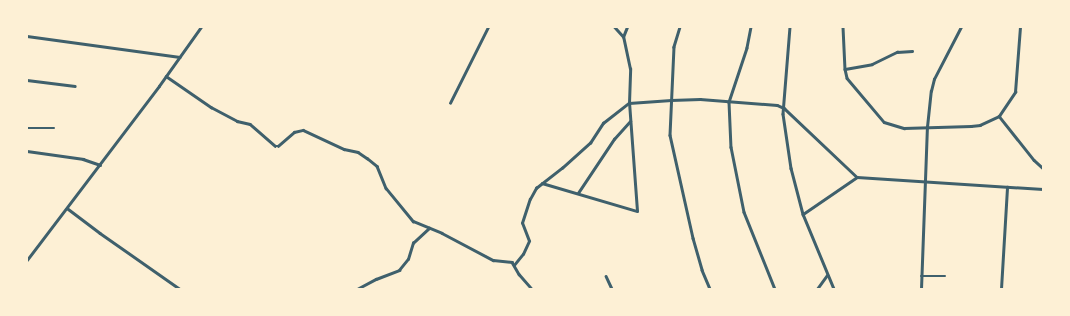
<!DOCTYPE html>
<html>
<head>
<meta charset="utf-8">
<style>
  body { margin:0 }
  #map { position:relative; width:1070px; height:316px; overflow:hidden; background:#fdf0d5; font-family:"Open Sans",sans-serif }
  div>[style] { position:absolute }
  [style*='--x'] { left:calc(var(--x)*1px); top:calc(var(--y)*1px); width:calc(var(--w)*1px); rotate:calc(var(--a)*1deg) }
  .minor>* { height:2.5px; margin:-1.25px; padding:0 1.25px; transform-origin:1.25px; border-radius:1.25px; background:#3f606c }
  span { translate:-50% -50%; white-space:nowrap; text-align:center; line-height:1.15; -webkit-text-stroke:3.5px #fdf0d5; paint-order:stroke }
  .frame { position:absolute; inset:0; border:28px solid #fdf0d5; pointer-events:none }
</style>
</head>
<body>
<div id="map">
  <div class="minor">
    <i style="--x:680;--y:27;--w:21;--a:107"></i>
    <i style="--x:674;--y:47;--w:88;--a:92.6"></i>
    <i style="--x:670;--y:135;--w:106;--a:77.4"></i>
    <i style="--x:693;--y:238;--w:33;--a:74"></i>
    <i style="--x:702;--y:270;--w:21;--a:67"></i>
    <i style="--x:751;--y:27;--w:21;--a:101"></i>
    <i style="--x:747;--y:48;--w:57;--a:108.4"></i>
    <i style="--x:729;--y:102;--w:45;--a:87.5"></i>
    <i style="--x:731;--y:147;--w:66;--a:78.7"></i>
    <i style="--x:744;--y:212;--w:83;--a:68.1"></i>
    <i style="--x:790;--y:27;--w:87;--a:94.6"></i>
    <i style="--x:783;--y:114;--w:55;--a:81.6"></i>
    <i style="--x:791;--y:168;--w:48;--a:75.4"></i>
    <i style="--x:803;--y:214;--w:81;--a:67.5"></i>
    <i style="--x:843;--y:27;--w:42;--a:87.3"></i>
    <i style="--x:845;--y:69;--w:9;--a:77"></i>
    <i style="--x:847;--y:78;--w:57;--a:49.9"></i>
    <i style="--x:884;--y:122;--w:21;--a:17"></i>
    <i style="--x:904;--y:128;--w:67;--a:-1.7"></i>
    <i style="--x:971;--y:126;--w:9;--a:-6"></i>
    <i style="--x:980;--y:125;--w:21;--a:-25"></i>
    <i style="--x:999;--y:116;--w:29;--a:-56"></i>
    <i style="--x:1015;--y:92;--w:65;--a:-85.6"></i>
    <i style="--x:27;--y:36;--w:154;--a:7.8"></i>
    <i style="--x:623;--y:37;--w:11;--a:-68"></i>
    <i style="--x:845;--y:69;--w:27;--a:-10"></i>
    <i style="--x:872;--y:64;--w:28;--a:-26"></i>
    <i style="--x:897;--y:52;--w:15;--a:-4"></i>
    <i style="--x:166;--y:76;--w:55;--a:34.6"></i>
    <i style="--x:211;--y:107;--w:30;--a:28"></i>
    <i style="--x:237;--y:121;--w:13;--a:13"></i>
    <i style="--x:250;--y:124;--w:33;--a:41"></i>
    <i style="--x:275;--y:146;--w:3;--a:0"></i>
    <i style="--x:278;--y:146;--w:21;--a:-41"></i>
    <i style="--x:294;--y:132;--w:9;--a:-13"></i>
    <i style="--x:303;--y:130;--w:45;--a:24.9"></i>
    <i style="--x:344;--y:149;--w:14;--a:12"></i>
    <i style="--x:358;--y:152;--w:11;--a:34"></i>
    <i style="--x:367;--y:158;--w:13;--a:39"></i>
    <i style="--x:377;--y:166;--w:24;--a:68"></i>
    <i style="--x:386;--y:188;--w:43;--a:50.7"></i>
    <i style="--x:413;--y:221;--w:31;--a:22"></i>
    <i style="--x:442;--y:233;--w:58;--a:27.9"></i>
    <i style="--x:493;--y:260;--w:19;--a:6"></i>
    <i style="--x:512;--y:262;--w:14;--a:60"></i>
    <i style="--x:519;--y:274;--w:20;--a:49"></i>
    <i style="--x:27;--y:80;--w:48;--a:7.1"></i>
    <i style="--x:450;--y:103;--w:85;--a:-63.4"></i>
    <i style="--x:999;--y:116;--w:56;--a:51.5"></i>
    <i style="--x:1034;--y:160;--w:12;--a:42"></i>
    <i style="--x:27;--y:128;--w:27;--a:0"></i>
    <i style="--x:27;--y:151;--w:57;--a:8.1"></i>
    <i style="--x:83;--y:159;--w:18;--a:19"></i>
    <i style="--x:542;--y:183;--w:99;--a:16.4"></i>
    <i style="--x:637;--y:211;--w:108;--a:-94.2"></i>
    <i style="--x:629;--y:103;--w:34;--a:-88"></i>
    <i style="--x:630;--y:69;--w:33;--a:-102"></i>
    <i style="--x:623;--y:37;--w:13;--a:-132"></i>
    <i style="--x:578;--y:193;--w:65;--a:-56.3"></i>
    <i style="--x:614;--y:139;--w:24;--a:-48"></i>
    <i style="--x:67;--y:208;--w:41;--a:37.1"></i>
    <i style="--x:100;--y:233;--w:98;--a:35"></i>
    <i style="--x:803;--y:214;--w:65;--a:-34.4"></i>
    <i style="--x:27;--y:260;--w:218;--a:-52.8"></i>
    <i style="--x:159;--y:86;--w:72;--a:-54.6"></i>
    <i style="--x:514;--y:265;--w:14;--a:-51"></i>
    <i style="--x:523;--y:254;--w:14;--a:-65"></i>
    <i style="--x:529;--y:241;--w:19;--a:-111"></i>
    <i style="--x:522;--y:223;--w:25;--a:-72"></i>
    <i style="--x:530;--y:199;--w:13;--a:-61"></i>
    <i style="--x:536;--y:188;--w:33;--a:-38"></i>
    <i style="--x:562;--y:168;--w:38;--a:-42"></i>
    <i style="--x:590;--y:143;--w:24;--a:-57"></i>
    <i style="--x:603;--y:123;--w:33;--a:-38"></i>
    <i style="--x:629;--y:103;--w:42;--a:-4.1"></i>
    <i style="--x:671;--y:100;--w:29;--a:-2"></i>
    <i style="--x:700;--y:99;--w:77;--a:4.5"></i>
    <i style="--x:777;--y:105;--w:8;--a:23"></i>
    <i style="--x:784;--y:108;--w:100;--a:43.4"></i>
    <i style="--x:857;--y:177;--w:186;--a:3.7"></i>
    <i style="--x:606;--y:276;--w:14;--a:65"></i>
    <i style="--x:921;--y:276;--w:24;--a:0"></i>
    <i style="--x:357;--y:289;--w:21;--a:-28"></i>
    <i style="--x:376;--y:279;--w:25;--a:-21"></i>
    <i style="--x:399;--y:270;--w:14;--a:-51"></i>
    <i style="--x:408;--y:259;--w:17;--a:-73"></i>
    <i style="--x:413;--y:243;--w:22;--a:-43"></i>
    <i style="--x:503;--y:289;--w:4;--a:0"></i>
    <i style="--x:817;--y:289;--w:17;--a:-54"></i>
    <i style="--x:921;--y:289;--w:162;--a:-87.9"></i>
    <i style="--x:927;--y:127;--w:36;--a:-84"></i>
    <i style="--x:931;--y:91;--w:12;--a:-76"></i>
    <i style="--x:934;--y:79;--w:59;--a:-62.6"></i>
    <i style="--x:1001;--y:289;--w:102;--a:-86.6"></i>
  </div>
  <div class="frame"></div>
</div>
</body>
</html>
